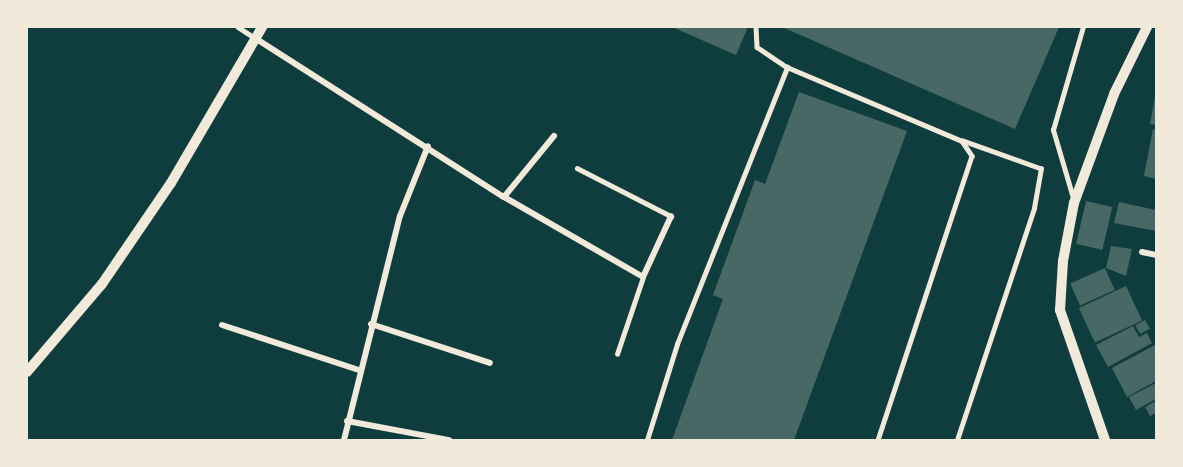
<!DOCTYPE html>
<html>
<head>
<meta charset="utf-8">
<style>
  body { margin:0 }
  #map { position:relative; width:1183px; height:467px; overflow:hidden; background:#0f3d3e; font-family:"Archivo Narrow",sans-serif }
  div>[style] { position:absolute }
  [style*='--x'] { left:calc(var(--x)*1px); top:calc(var(--y)*1px); width:calc(var(--w)*1px); rotate:calc(var(--a)*1deg) }
  .building>* { inset:0; background:#486865; transform-origin:0 0 }
  .service>* { height:4.5px; margin:-2.25px; padding:0 2.25px; transform-origin:2.25px; border-radius:2.25px; background:#f1e9da }
  .minor>* { height:6px; margin:-3px; padding:0 3px; transform-origin:3px; border-radius:3px; background:#f1e9da }
  .tertiary>* { height:10px; margin:-5px; padding:0 5px; transform-origin:5px; border-radius:5px; background:#f1e9da }
  span { translate:-50% -50%; white-space:nowrap; text-align:center; line-height:1.15; -webkit-text-stroke:6px #f1e9da; paint-order:stroke }
  .frame { position:absolute; inset:0; border:28px solid #f1e9da; pointer-events:none }
</style>
</head>
<body>
<div id="map">
  <div class="building">
    <i style="clip-path:polygon(672px 27px,748px 27px,736px 55px)"></i>
    <i style="clip-path:polygon(782px 27px,1059px 27px,1015px 129px)"></i>
    <i style="clip-path:polygon(799px 92px,907px 131px,794px 440px,672px 440px,723px 299px,713px 295px,755px 180px,765px 184px)"></i>
    <i style="clip-path:polygon(1155px 97px,1156px 97px,1156px 125px,1150px 124px)"></i>
    <i style="clip-path:polygon(1153px 129px,1156px 130px,1156px 179px,1144px 176px)"></i>
    <i style="left:1086px;top:201px;width:27px;height:44px;rotate:13deg"></i>
    <i style="clip-path:polygon(1119px 202px,1156px 210px,1156px 231px,1114px 223px)"></i>
    <i style="clip-path:polygon(1111px 246px,1132px 249px,1126px 276px,1106px 268px)"></i>
    <i style="left:1105px;top:268px;width:24px;height:38px;rotate:66deg"></i>
    <i style="left:1126px;top:286px;width:38px;height:52px;rotate:65deg"></i>
    <i style="left:1145px;top:320px;width:10px;height:11px;rotate:61deg"></i>
    <i style="clip-path:polygon(1133px 326px,1139px 337px,1147px 333px,1152px 343px,1108px 367px,1096px 345px)"></i>
    <i style="clip-path:polygon(1155px 345px,1156px 381px,1127px 397px,1112px 368px)"></i>
    <i style="clip-path:polygon(1156px 383px,1156px 399px,1136px 410px,1129px 397px)"></i>
    <i style="clip-path:polygon(1156px 401px,1156px 413px,1150px 416px,1145px 407px)"></i>
  </div>
  <div class="service">
    <i style="--x:238;--y:27;--w:20;--a:33"></i>
    <i style="--x:756;--y:27;--w:20;--a:87"></i>
    <i style="--x:757;--y:47;--w:36;--a:34"></i>
    <i style="--x:787;--y:67;--w:190;--a:22.9"></i>
    <i style="--x:962;--y:141;--w:18;--a:56"></i>
    <i style="--x:972;--y:156;--w:299;--a:108.3"></i>
    <i style="--x:577;--y:168;--w:106;--a:27.1"></i>
    <i style="--x:1073;--y:198;--w:71;--a:-106.4"></i>
    <i style="--x:1053;--y:130;--w:107;--a:-73.8"></i>
    <i style="--x:617;--y:354;--w:81;--a:-71.3"></i>
    <i style="--x:647;--y:440;--w:101;--a:-72.6"></i>
    <i style="--x:677;--y:344;--w:298;--a:-68.3"></i>
    <i style="--x:957;--y:440;--w:244;--a:-71.6"></i>
    <i style="--x:1034;--y:208;--w:40;--a:-80"></i>
    <i style="--x:1041;--y:169;--w:83;--a:-160.3"></i>
  </div>
  <div class="minor">
    <i style="--x:255;--y:38;--w:295;--a:32.6"></i>
    <i style="--x:504;--y:197;--w:160;--a:29.9"></i>
    <i style="--x:643;--y:277;--w:67;--a:-65.3"></i>
    <i style="--x:504;--y:197;--w:79;--a:-50.7"></i>
    <i style="--x:1142;--y:252;--w:14;--a:12"></i>
    <i style="--x:371;--y:324;--w:125;--a:18.1"></i>
    <i style="--x:222;--y:325;--w:144;--a:18.2"></i>
    <i style="--x:347;--y:421;--w:104;--a:10.6"></i>
    <i style="--x:344;--y:440;--w:231;--a:-76"></i>
    <i style="--x:400;--y:216;--w:75;--a:-68.2"></i>
  </div>
  <div class="tertiary">
    <i style="--x:27;--y:372;--w:116;--a:-49.6"></i>
    <i style="--x:102;--y:284;--w:122;--a:-55.7"></i>
    <i style="--x:171;--y:183;--w:181;--a:-59.7"></i>
    <i style="--x:1105;--y:440;--w:138;--a:-109.1"></i>
    <i style="--x:1060;--y:310;--w:49;--a:-86.5"></i>
    <i style="--x:1063;--y:261;--w:59;--a:-79.3"></i>
    <i style="--x:1074;--y:203;--w:116;--a:-69.8"></i>
    <i style="--x:1114;--y:94;--w:75;--a:-63.8"></i>
  </div>
  <div class="frame"></div>
</div>
</body>
</html>
